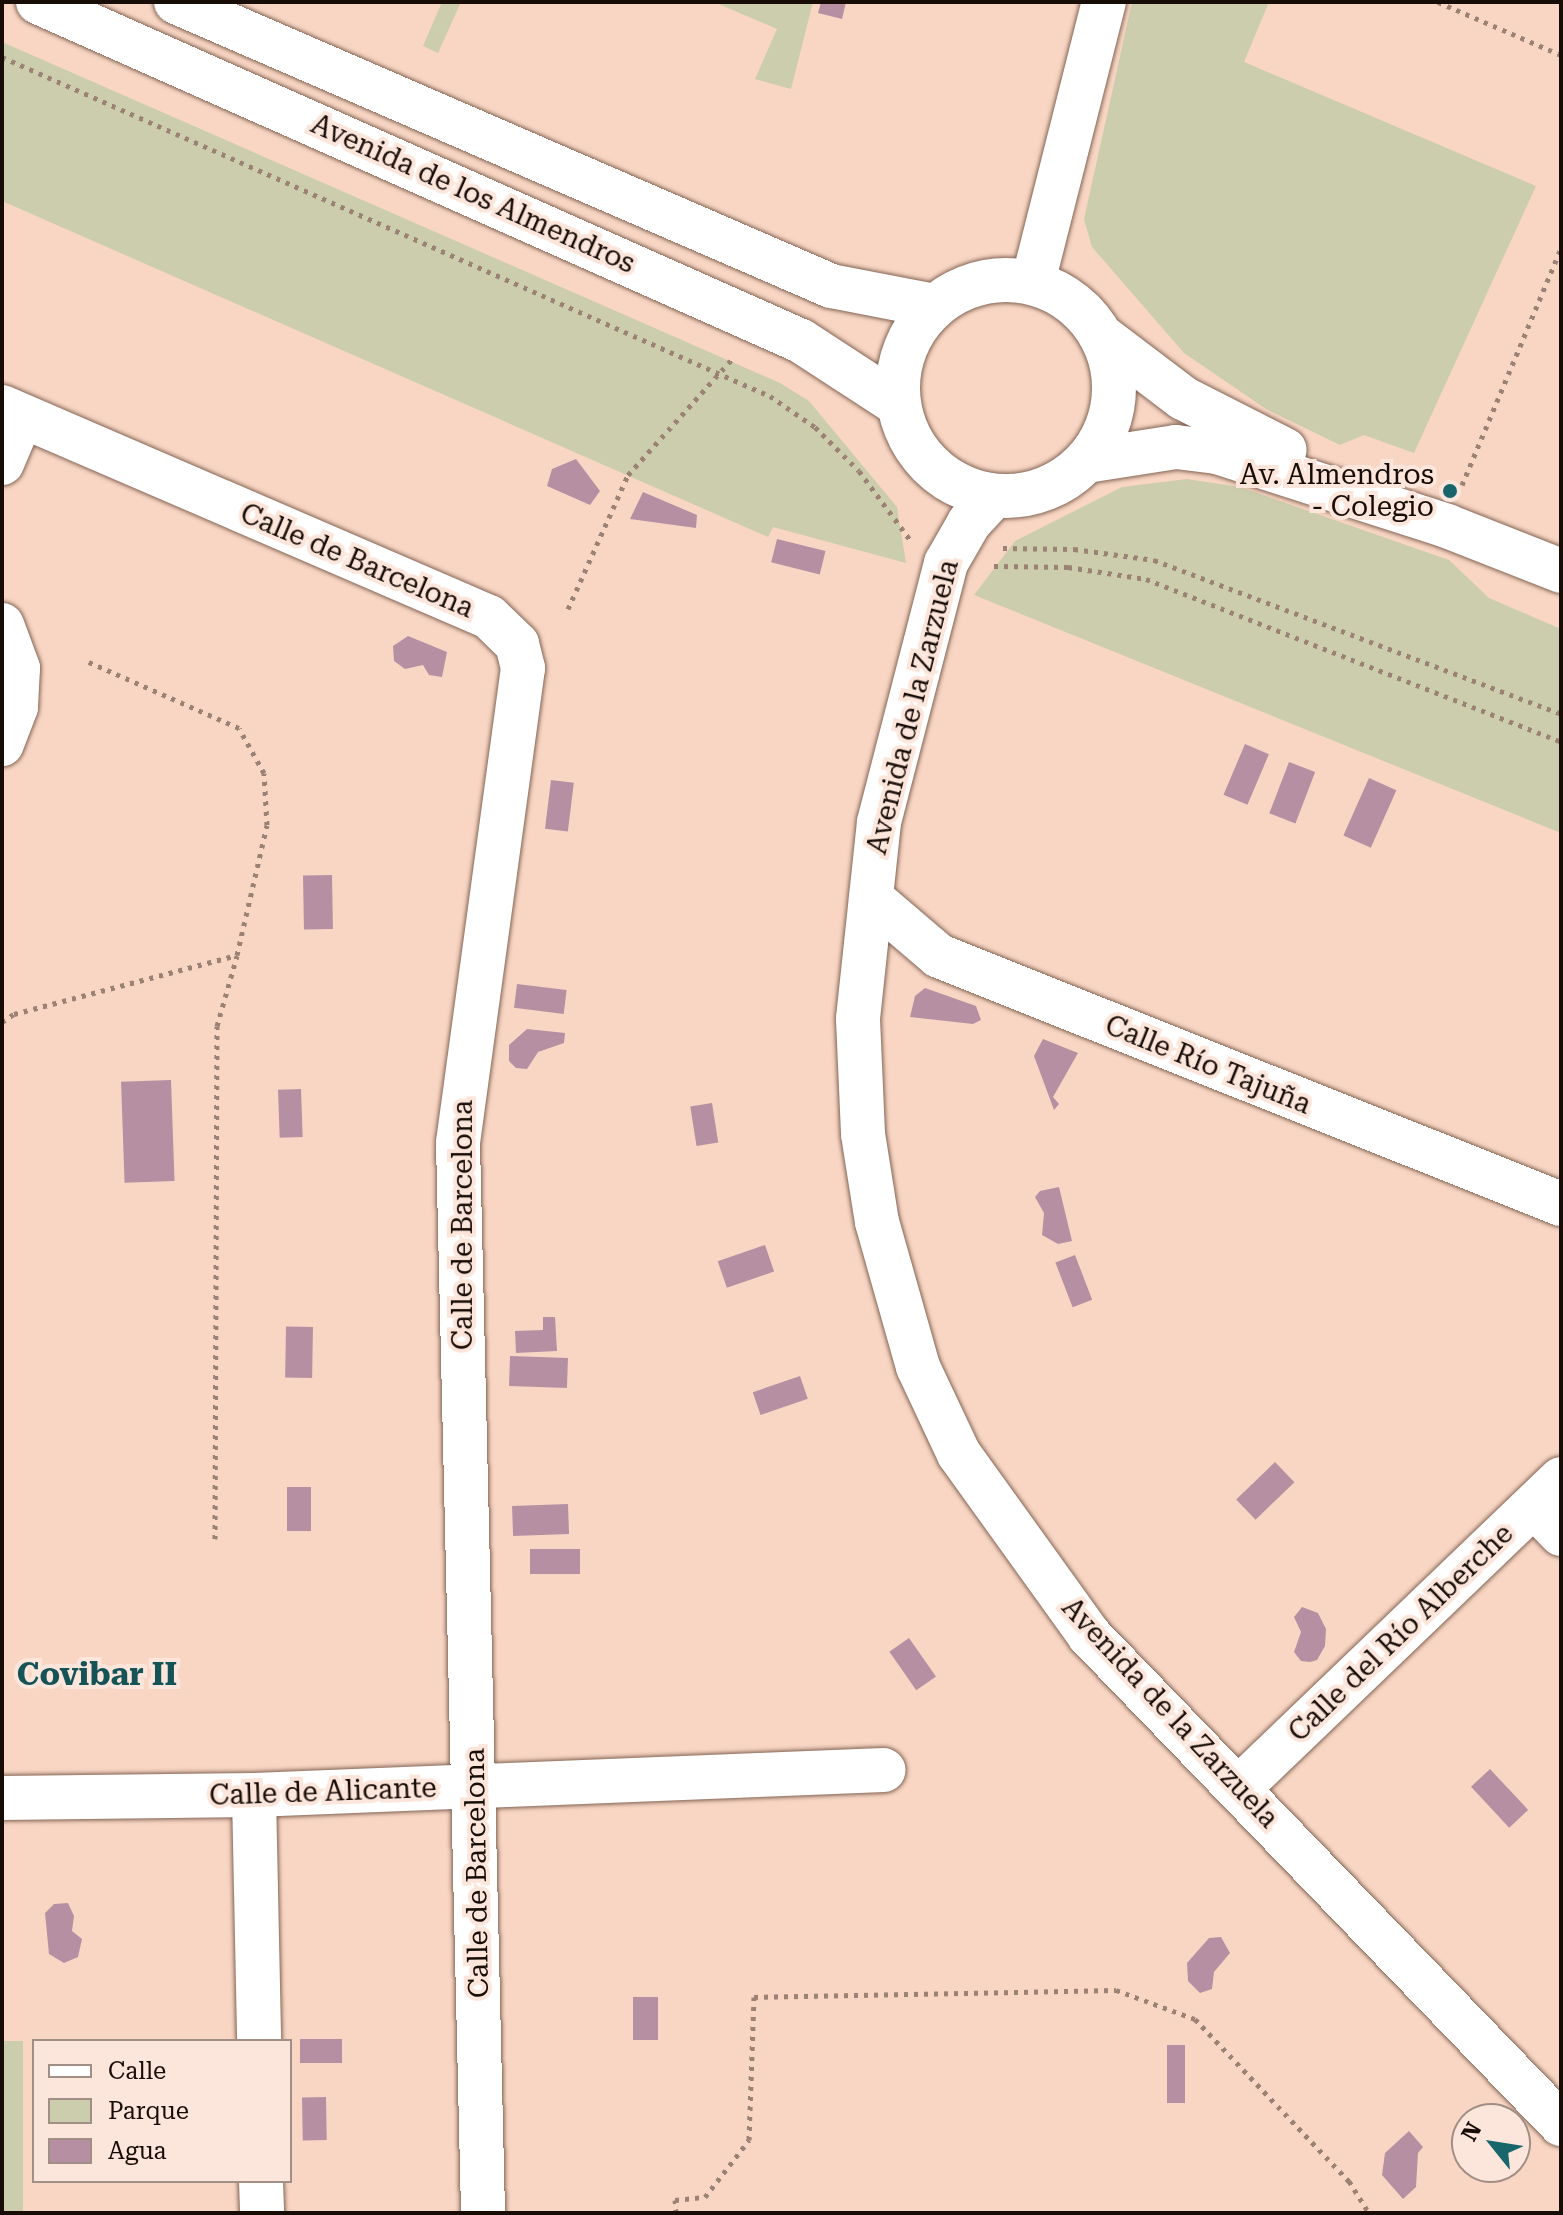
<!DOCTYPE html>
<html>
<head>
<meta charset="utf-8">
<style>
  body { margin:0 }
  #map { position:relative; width:1563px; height:2215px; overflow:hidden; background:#f9d6c4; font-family:"Roboto Serif",serif }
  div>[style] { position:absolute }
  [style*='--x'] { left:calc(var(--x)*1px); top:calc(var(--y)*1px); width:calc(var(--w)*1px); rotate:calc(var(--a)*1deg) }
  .green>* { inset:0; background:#cbcdac; transform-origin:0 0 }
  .water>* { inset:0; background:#b690a2; transform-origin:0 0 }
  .path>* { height:5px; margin-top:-2.5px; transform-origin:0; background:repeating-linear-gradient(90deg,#9b8275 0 4px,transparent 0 10px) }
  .roads { filter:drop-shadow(0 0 2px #836555) drop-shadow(0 0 2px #836555) }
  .minor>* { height:44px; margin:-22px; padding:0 22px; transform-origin:22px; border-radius:22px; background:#fff }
  .minor>.ring { margin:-22px; padding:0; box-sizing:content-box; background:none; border:44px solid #fff; border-radius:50% }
  .dots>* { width:22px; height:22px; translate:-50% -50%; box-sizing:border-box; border:4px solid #fce6db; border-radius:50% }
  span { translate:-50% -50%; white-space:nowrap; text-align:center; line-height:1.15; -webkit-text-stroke:8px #fce6db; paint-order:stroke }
  .street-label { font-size:28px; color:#180c07 }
  .poi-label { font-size:28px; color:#180c07 }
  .right { translate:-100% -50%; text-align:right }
  .quarter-label { font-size:32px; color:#165357; font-weight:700 }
  .frame { position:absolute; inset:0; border:4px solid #180c07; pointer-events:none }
  .legend { position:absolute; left:32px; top:2039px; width:260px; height:144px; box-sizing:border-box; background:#fce6db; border:2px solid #a18f86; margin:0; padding:10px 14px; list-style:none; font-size:24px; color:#180c07 }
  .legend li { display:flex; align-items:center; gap:16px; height:40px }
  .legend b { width:40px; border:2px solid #a18f86 }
  .north { position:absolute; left:1451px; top:2103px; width:80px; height:80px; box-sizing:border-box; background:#fce6db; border:2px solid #a18f86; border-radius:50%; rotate:300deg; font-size:22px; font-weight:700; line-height:32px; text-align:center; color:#180c07 }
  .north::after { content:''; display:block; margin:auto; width:28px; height:36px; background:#18666b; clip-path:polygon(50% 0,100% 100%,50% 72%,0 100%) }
</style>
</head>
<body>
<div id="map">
  <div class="green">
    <i style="clip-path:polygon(442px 2px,461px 2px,438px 53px,423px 46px)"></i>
    <i style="clip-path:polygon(714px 2px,813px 2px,791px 89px,755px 79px,777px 29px)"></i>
    <i style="clip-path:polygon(1132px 2px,1269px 2px,1244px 62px,1536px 186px,1414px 453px,1364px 435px,1340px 445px,1266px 409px,1184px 353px,1092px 247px,1084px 219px)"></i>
    <i style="clip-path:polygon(2px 42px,780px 383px,809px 401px,897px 507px,906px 563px,773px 527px,768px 537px,2px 201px)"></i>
    <i style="clip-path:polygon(1187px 479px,1240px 487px,1449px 560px,1489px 598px,1561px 629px,1561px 833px,974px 595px,1015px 541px,1122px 487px)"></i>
    <i style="left:2px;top:2041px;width:21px;height:172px"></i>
  </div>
  <div class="water">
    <i style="clip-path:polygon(821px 2px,846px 2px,842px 19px,818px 13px)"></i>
    <i style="clip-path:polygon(576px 459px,600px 491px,590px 505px,547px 486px,552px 469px)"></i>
    <i style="clip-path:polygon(643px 492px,697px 515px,696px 528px,630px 519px)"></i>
    <i style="left:777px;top:539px;width:50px;height:24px;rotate:14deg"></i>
    <i style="clip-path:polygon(408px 636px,447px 652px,442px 677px,429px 675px,423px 665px,405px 669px,394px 661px,393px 646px)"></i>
    <i style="left:1245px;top:744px;width:26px;height:55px;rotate:23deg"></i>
    <i style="left:1289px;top:762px;width:28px;height:55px;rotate:21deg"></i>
    <i style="left:1369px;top:778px;width:30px;height:63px;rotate:24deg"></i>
    <i style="left:551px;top:780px;width:23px;height:49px;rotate:7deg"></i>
    <i style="left:332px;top:875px;width:54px;height:29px;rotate:89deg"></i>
    <i style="left:517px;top:984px;width:50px;height:24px;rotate:7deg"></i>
    <i style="clip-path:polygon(925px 988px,976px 1006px,981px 1020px,973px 1024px,910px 1017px,915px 996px)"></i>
    <i style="clip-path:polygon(527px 1029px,565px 1033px,564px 1043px,538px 1052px,527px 1069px,516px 1068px,509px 1061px,509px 1045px)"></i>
    <i style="clip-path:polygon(1043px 1039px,1078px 1053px,1053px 1097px,1059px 1104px,1054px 1110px,1034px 1056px)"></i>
    <i style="left:171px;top:1080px;width:101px;height:50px;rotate:88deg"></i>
    <i style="left:301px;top:1089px;width:48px;height:23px;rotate:88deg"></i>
    <i style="left:712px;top:1103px;width:40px;height:22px;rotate:81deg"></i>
    <i style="clip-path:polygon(1059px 1187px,1072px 1241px,1058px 1244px,1042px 1235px,1044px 1213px,1035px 1197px,1040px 1191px)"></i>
    <i style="left:765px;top:1245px;width:28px;height:50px;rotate:71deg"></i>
    <i style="left:1075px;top:1255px;width:48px;height:21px;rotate:69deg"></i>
    <i style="clip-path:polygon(543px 1317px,555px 1317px,557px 1351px,516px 1353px,515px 1331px,543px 1330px)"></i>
    <i style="left:313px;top:1327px;width:51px;height:27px;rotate:91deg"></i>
    <i style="left:568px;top:1358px;width:30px;height:58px;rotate:92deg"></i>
    <i style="left:800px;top:1376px;width:24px;height:50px;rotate:71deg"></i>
    <i style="left:1275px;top:1462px;width:28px;height:54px;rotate:46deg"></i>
    <i style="left:287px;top:1487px;width:24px;height:44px"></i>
    <i style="left:568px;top:1504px;width:30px;height:56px;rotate:88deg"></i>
    <i style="left:580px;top:1549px;width:25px;height:50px;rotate:90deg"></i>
    <i style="clip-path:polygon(1302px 1607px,1318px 1613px,1326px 1629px,1325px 1646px,1317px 1660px,1310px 1662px,1301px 1661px,1294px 1652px,1301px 1632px,1294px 1617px)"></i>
    <i style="left:909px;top:1638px;width:47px;height:24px;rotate:55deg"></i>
    <i style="left:1490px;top:1769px;width:56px;height:26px;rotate:47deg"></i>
    <i style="clip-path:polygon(68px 1903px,74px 1916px,72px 1931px,82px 1939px,78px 1957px,64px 1963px,49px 1954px,45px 1913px,54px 1904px)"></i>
    <i style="clip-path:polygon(1221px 1937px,1230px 1953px,1214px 1972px,1212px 1989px,1200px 1993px,1188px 1981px,1187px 1963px,1209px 1938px)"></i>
    <i style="left:633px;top:1997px;width:25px;height:43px"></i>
    <i style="left:300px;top:2039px;width:42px;height:24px"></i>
    <i style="left:1167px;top:2045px;width:18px;height:58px"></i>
    <i style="left:326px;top:2097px;width:43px;height:24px;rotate:89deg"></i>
    <i style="clip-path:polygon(1409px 2131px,1423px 2147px,1418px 2153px,1416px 2187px,1403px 2199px,1382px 2175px,1385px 2153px)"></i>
  </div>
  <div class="path">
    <i style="--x:1438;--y:2;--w:134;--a:23.3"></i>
    <i style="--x:2;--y:57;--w:839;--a:23.82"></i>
    <i style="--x:770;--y:396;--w:55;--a:34.6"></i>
    <i style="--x:815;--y:427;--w:62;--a:45"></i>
    <i style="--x:859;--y:471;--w:87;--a:53.4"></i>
    <i style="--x:1462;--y:485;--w:257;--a:-67.3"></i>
    <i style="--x:1003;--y:548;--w:71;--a:0.8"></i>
    <i style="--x:1074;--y:549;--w:81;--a:7.8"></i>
    <i style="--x:1154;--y:560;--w:435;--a:20.7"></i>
    <i style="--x:994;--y:566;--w:74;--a:0.8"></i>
    <i style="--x:1068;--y:567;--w:79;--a:8.7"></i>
    <i style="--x:1146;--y:579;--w:446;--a:21.4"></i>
    <i style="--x:568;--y:609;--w:147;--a:-65.9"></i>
    <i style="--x:628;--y:475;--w:157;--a:-48.1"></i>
    <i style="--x:2;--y:1022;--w:14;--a:-34"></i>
    <i style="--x:14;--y:1014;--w:231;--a:-14.8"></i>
    <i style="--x:237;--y:955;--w:133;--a:-77"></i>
    <i style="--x:267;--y:825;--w:52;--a:-93.3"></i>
    <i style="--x:264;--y:773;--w:51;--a:-119.1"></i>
    <i style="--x:239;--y:728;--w:169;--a:-156.3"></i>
    <i style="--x:215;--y:1539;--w:513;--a:-89.78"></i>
    <i style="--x:217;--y:1026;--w:73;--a:-74.1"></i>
    <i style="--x:676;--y:2213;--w:13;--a:-94"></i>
    <i style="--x:675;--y:2200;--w:30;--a:-6"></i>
    <i style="--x:705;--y:2197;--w:72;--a:-52.3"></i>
    <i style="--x:749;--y:2140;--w:143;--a:-88"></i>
    <i style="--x:754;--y:1997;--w:362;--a:-1.1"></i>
    <i style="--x:1116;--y:1990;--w:84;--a:20.2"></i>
    <i style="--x:1195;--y:2019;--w:224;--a:46.5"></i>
    <i style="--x:1349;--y:2181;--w:38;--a:58"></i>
  </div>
  <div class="roads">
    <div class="minor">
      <i style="--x:38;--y:2;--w:835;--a:23.96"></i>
      <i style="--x:801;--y:341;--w:117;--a:33.1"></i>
      <i style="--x:176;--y:2;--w:714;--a:23.44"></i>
      <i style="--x:831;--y:286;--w:106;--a:10.9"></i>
      <i class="ring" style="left:898px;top:280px;width:172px;height:172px"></i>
      <i style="--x:1033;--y:282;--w:289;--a:-75.8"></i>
      <i style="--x:1104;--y:338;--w:99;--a:37.2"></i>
      <i style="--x:1183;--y:398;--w:114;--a:27"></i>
      <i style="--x:2;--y:407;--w:530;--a:23.33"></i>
      <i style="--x:489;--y:617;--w:39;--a:44"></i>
      <i style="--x:517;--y:644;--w:25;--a:76"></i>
      <i style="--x:523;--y:668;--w:479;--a:97.8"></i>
      <i style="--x:458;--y:1143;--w:1070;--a:88.66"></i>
      <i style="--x:1086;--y:461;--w:91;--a:-8.8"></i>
      <i style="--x:1176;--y:447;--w:41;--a:7"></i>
      <i style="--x:1217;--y:452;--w:242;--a:17.8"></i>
      <i style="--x:1447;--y:526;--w:123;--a:21.5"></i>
      <i style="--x:2;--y:463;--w:51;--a:-66.9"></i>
      <i style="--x:994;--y:496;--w:37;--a:133"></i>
      <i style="--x:969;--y:523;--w:46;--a:119.9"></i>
      <i style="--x:946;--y:563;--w:268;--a:104.5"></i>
      <i style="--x:879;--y:822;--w:198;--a:96.1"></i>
      <i style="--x:858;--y:1019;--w:115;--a:87.5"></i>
      <i style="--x:863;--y:1134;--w:89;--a:81"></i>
      <i style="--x:877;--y:1222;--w:151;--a:74.2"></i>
      <i style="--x:918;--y:1367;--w:96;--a:64.8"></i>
      <i style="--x:959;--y:1454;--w:223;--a:54.3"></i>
      <i style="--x:1089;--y:1635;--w:680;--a:46.01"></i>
      <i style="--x:2;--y:625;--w:46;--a:69.6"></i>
      <i style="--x:18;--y:668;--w:39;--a:93"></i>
      <i style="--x:16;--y:707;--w:40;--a:111"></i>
      <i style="--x:871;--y:898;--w:89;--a:40.5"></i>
      <i style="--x:939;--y:956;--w:670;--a:21.74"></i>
      <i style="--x:1534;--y:1506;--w:39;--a:46"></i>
      <i style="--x:1240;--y:1787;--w:445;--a:-43.8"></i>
      <i style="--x:254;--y:1795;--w:246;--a:88.8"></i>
      <i style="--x:2;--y:1798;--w:252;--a:-0.7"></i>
      <i style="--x:254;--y:1795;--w:630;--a:-2.27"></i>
      <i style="--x:261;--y:2181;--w:32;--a:88"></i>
    </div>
  </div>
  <div class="dots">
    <i style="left:1450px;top:491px;background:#18666b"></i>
  </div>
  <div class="street-label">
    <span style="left:473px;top:194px;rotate:24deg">Avenida de los Almendros</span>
    <span style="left:357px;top:561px;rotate:23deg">Calle de Barcelona</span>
    <span style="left:913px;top:707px;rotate:-76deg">Avenida de la Zarzuela</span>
    <span style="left:1208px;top:1065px;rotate:22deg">Calle Río Tajuña</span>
    <span style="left:463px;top:1225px;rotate:-90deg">Calle de Barcelona</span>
    <span style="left:1401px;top:1633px;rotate:-44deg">Calle del Río Alberche</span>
    <span style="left:1170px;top:1713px;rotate:47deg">Avenida de la Zarzuela</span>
    <span style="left:323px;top:1792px;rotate:-2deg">Calle de Alicante</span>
    <span style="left:477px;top:1873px;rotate:-91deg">Calle de Barcelona</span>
  </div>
  <div class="poi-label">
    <span class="right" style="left:1434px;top:491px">Av. Almendros<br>- Colegio</span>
  </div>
  <div class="quarter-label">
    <span style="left:97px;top:1674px">Covibar II</span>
  </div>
  <div class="frame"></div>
  <ul class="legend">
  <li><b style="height:10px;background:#fff"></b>Calle</li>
  <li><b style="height:22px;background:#cbcdac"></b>Parque</li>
  <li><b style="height:22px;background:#b690a2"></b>Agua</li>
  </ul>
  <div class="north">N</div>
</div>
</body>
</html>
